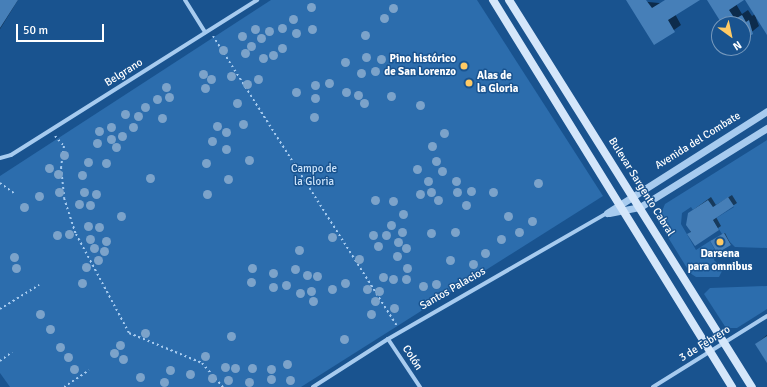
<!DOCTYPE html>
<html>
<head>
<meta charset="utf-8">
<style>
  body { margin:0 }
  #map { position:relative; width:767px; height:387px; overflow:hidden; background:#19538f; font-family:Signika,sans-serif }
  div>[style] { position:absolute }
  [style*='--x'] { left:calc(var(--x)*1px); top:calc(var(--y)*1px); width:calc(var(--w)*1px); rotate:calc(var(--a)*1deg) }
  .green>* { inset:0; background:#2c6dad }
  .shadow>* { inset:0; background:#0007 }
  .building>* { inset:0; background:#467fb8; transform-origin:0 0 }
  .path>* { height:2px; margin-top:-1px; transform-origin:0; background:repeating-linear-gradient(90deg,#a7cbef 0 2px,transparent 0 5px) }
  .minor>* { height:4px; margin:-2px; padding:0 2px; transform-origin:2px; border-radius:2px; background:#a7cbef }
  .tertiary>* { height:7px; margin:-3.5px; padding:0 3.5px; transform-origin:3.5px; border-radius:3.5px; background:#a7cbef }
  .secondary>* { height:8px; margin:-4px; padding:0 4px; transform-origin:4px; border-radius:4px; background:#d4e6fa }
  .trees>* { width:9px; height:9px; margin:-4.5px; border-radius:50%; background:#7ca3ca }
  .dots>* { width:11px; height:11px; translate:-50% -50%; box-sizing:border-box; border:2px solid #19538f; border-radius:50% }
  span { translate:-50% -50%; white-space:nowrap; text-align:center; line-height:1.15; -webkit-text-stroke:3px #19538f; paint-order:stroke }
  .poi-label { font-size:11px; color:#fff; font-weight:700 }
  .right { translate:-100% -50%; text-align:right }
  .left { translate:0 -50%; text-align:left }
  .street-label { font-size:11px; color:#fff }
  .park-label { font-size:11px; color:#cde4fa }
  .north { position:absolute; left:711px; top:16px; width:40px; height:40px; box-sizing:border-box; background:#19538f; border:1px solid #7598bc; border-radius:50%; rotate:147deg; font-size:11px; font-weight:700; line-height:16px; text-align:center; color:#fff }
  .north::after { content:''; display:block; margin:auto; width:14px; height:18px; background:#ffca64; clip-path:polygon(50% 0,100% 100%,50% 72%,0 100%) }
  .scale { position:absolute; left:16px; top:24px; width:88px; height:18px; box-sizing:border-box; border:2px solid #fff; border-top:0; padding-left:5px; font-size:12px; line-height:14px; white-space:nowrap; color:#fff; -webkit-text-stroke:3px #19538f; paint-order:stroke }
</style>
</head>
<body>
<div id="map">
  <div class="green">
    <i style="clip-path:polygon(271px 0,477px 0,603px 196px,301px 387px,10px 387px,0 373px,0 176px)"></i>
    <i style="clip-path:polygon(767px 140px,767px 248px,735px 247px,722px 234px,713px 220px,734px 207px,728px 198px,713px 207px,708px 200px,693px 210px,691px 207px,682px 213px,681px 224px,696px 250px,710px 241px,716px 252px,714px 260px,723px 269px,719px 277px,696px 277px,690px 273px,658px 221px,665px 204px)"></i>
    <i style="clip-path:polygon(767px 286px,767px 309px,737px 328px,726px 328px,704px 294px,710px 288px)"></i>
  </div>
  <div class="shadow">
    <i style="clip-path:polygon(0 0,18px 0,0 29px)"></i>
    <i style="clip-path:polygon(627px 0,659px 3px,698px 0,675px 14px,681px 25px,654px 44px)"></i>
    <i style="clip-path:polygon(708px 0,742px 0,736px 4px,742px 14px,748px 10px,752px 16px,755px 14px,746px 0,767px 0,756px 18px,759px 26px,743px 39px,743px 24px,723px 24px)"></i>
    <i style="clip-path:polygon(732px 195px,737px 203px,716px 217px,721px 226px,695px 244px,688px 225px,689px 213px,711px 197px,716px 205px)"></i>
    <i style="clip-path:polygon(725px 233px,731px 245px,712px 240px)"></i>
    <i style="clip-path:polygon(767px 335px,767px 362px,756px 344px)"></i>
  </div>
  <div class="building">
    <i style="clip-path:polygon(0 0,18px 0,0 28px)"></i>
    <i style="clip-path:polygon(626px 0,646px 0,652px 8px,665px 0,700px 0,668px 20px,675px 32px,654px 45px)"></i>
    <i style="clip-path:polygon(707px 0,744px 0,729px 10px,735px 19px,742px 15px,746px 22px,749px 20px,753px 34px,743px 40px,743px 24px,722px 24px)"></i>
    <i style="clip-path:polygon(745px 0,767px 0,767px 35px)"></i>
    <i style="clip-path:polygon(728px 197px,734px 206px,713px 220px,719px 230px,695px 246px,687px 234px,691px 232px,686px 225px,688px 213px,708px 200px,713px 207px)"></i>
    <i style="left:724px;top:233px;width:14px;height:16px;rotate:60deg"></i>
    <i style="clip-path:polygon(767px 336px,767px 363px,755px 344px)"></i>
  </div>
  <div class="path">
    <i style="--x:213;--y:36;--w:343;--a:57.6"></i>
    <i style="--x:55;--y:136;--w:13;--a:48"></i>
    <i style="--x:64;--y:146;--w:21;--a:98"></i>
    <i style="--x:61;--y:167;--w:31;--a:84"></i>
    <i style="--x:64;--y:198;--w:38;--a:72"></i>
    <i style="--x:76;--y:234;--w:112;--a:61.8"></i>
    <i style="--x:129;--y:333;--w:79;--a:22.3"></i>
    <i style="--x:202;--y:363;--w:32;--a:49"></i>
    <i style="--x:0;--y:183;--w:17;--a:36"></i>
    <i style="--x:0;--y:309;--w:46;--a:-31.6"></i>
    <i style="--x:0;--y:361;--w:15;--a:-37"></i>
    <i style="--x:64;--y:387;--w:30;--a:-34"></i>
  </div>
  <div class="minor">
    <i style="--x:185;--y:0;--w:38;--a:58"></i>
    <i style="--x:0;--y:158;--w:11;--a:-15"></i>
    <i style="--x:11;--y:155;--w:291;--a:-32.2"></i>
    <i style="--x:388;--y:339;--w:58;--a:56.3"></i>
    <i style="--x:313;--y:387;--w:89;--a:-32.6"></i>
    <i style="--x:388;--y:339;--w:253;--a:-29.9"></i>
    <i style="--x:653;--y:387;--w:134;--a:-31.9"></i>
  </div>
  <div class="tertiary">
    <i style="--x:607;--y:213;--w:190;--a:-32.5"></i>
    <i style="--x:609;--y:213;--w:32;--a:-11"></i>
    <i style="--x:640;--y:207;--w:150;--a:-31.9"></i>
  </div>
  <div class="secondary">
    <i style="--x:493;--y:0;--w:455;--a:58.3"></i>
    <i style="--x:509;--y:0;--w:457;--a:57.9"></i>
  </div>
  <div class="trees">
    <i style="left:311px;top:7px"></i>
    <i style="left:393px;top:8px"></i>
    <i style="left:384px;top:18px"></i>
    <i style="left:293px;top:19px"></i>
    <i style="left:282px;top:28px"></i>
    <i style="left:255px;top:29px"></i>
    <i style="left:312px;top:29px"></i>
    <i style="left:269px;top:31px"></i>
    <i style="left:296px;top:33px"></i>
    <i style="left:365px;top:35px"></i>
    <i style="left:242px;top:36px"></i>
    <i style="left:261px;top:38px"></i>
    <i style="left:251px;top:46px"></i>
    <i style="left:282px;top:48px"></i>
    <i style="left:223px;top:50px"></i>
    <i style="left:245px;top:53px"></i>
    <i style="left:273px;top:55px"></i>
    <i style="left:366px;top:57px"></i>
    <i style="left:263px;top:58px"></i>
    <i style="left:381px;top:59px"></i>
    <i style="left:345px;top:62px"></i>
    <i style="left:375px;top:71px"></i>
    <i style="left:361px;top:73px"></i>
    <i style="left:203px;top:74px"></i>
    <i style="left:231px;top:76px"></i>
    <i style="left:211px;top:79px"></i>
    <i style="left:258px;top:79px"></i>
    <i style="left:329px;top:83px"></i>
    <i style="left:247px;top:84px"></i>
    <i style="left:315px;top:85px"></i>
    <i style="left:166px;top:87px"></i>
    <i style="left:205px;top:88px"></i>
    <i style="left:296px;top:92px"></i>
    <i style="left:346px;top:92px"></i>
    <i style="left:358px;top:95px"></i>
    <i style="left:391px;top:96px"></i>
    <i style="left:169px;top:97px"></i>
    <i style="left:315px;top:98px"></i>
    <i style="left:157px;top:99px"></i>
    <i style="left:237px;top:103px"></i>
    <i style="left:364px;top:103px"></i>
    <i style="left:420px;top:105px"></i>
    <i style="left:145px;top:107px"></i>
    <i style="left:125px;top:114px"></i>
    <i style="left:138px;top:116px"></i>
    <i style="left:314px;top:117px"></i>
    <i style="left:162px;top:118px"></i>
    <i style="left:243px;top:124px"></i>
    <i style="left:217px;top:126px"></i>
    <i style="left:111px;top:127px"></i>
    <i style="left:133px;top:127px"></i>
    <i style="left:99px;top:131px"></i>
    <i style="left:226px;top:132px"></i>
    <i style="left:444px;top:133px"></i>
    <i style="left:122px;top:136px"></i>
    <i style="left:111px;top:139px"></i>
    <i style="left:212px;top:141px"></i>
    <i style="left:97px;top:143px"></i>
    <i style="left:432px;top:146px"></i>
    <i style="left:116px;top:147px"></i>
    <i style="left:226px;top:149px"></i>
    <i style="left:64px;top:155px"></i>
    <i style="left:249px;top:160px"></i>
    <i style="left:436px;top:161px"></i>
    <i style="left:88px;top:162px"></i>
    <i style="left:106px;top:163px"></i>
    <i style="left:206px;top:163px"></i>
    <i style="left:49px;top:168px"></i>
    <i style="left:417px;top:169px"></i>
    <i style="left:442px;top:171px"></i>
    <i style="left:58px;top:174px"></i>
    <i style="left:82px;top:175px"></i>
    <i style="left:150px;top:178px"></i>
    <i style="left:228px;top:179px"></i>
    <i style="left:428px;top:181px"></i>
    <i style="left:456px;top:181px"></i>
    <i style="left:538px;top:183px"></i>
    <i style="left:471px;top:191px"></i>
    <i style="left:59px;top:192px"></i>
    <i style="left:84px;top:192px"></i>
    <i style="left:431px;top:192px"></i>
    <i style="left:457px;top:192px"></i>
    <i style="left:493px;top:192px"></i>
    <i style="left:96px;top:194px"></i>
    <i style="left:207px;top:194px"></i>
    <i style="left:420px;top:194px"></i>
    <i style="left:39px;top:196px"></i>
    <i style="left:375px;top:200px"></i>
    <i style="left:438px;top:200px"></i>
    <i style="left:393px;top:201px"></i>
    <i style="left:79px;top:204px"></i>
    <i style="left:90px;top:205px"></i>
    <i style="left:466px;top:205px"></i>
    <i style="left:24px;top:207px"></i>
    <i style="left:403px;top:214px"></i>
    <i style="left:121px;top:216px"></i>
    <i style="left:508px;top:216px"></i>
    <i style="left:532px;top:221px"></i>
    <i style="left:391px;top:225px"></i>
    <i style="left:88px;top:226px"></i>
    <i style="left:99px;top:227px"></i>
    <i style="left:402px;top:232px"></i>
    <i style="left:455px;top:232px"></i>
    <i style="left:519px;top:232px"></i>
    <i style="left:431px;top:233px"></i>
    <i style="left:69px;top:234px"></i>
    <i style="left:57px;top:235px"></i>
    <i style="left:373px;top:235px"></i>
    <i style="left:386px;top:235px"></i>
    <i style="left:332px;top:237px"></i>
    <i style="left:90px;top:239px"></i>
    <i style="left:501px;top:239px"></i>
    <i style="left:106px;top:241px"></i>
    <i style="left:398px;top:242px"></i>
    <i style="left:378px;top:246px"></i>
    <i style="left:94px;top:248px"></i>
    <i style="left:406px;top:248px"></i>
    <i style="left:299px;top:250px"></i>
    <i style="left:104px;top:251px"></i>
    <i style="left:485px;top:253px"></i>
    <i style="left:397px;top:256px"></i>
    <i style="left:14px;top:257px"></i>
    <i style="left:359px;top:259px"></i>
    <i style="left:98px;top:260px"></i>
    <i style="left:450px;top:260px"></i>
    <i style="left:473px;top:264px"></i>
    <i style="left:86px;top:267px"></i>
    <i style="left:16px;top:268px"></i>
    <i style="left:252px;top:268px"></i>
    <i style="left:407px;top:268px"></i>
    <i style="left:295px;top:269px"></i>
    <i style="left:273px;top:273px"></i>
    <i style="left:307px;top:275px"></i>
    <i style="left:317px;top:276px"></i>
    <i style="left:383px;top:277px"></i>
    <i style="left:393px;top:279px"></i>
    <i style="left:406px;top:279px"></i>
    <i style="left:251px;top:282px"></i>
    <i style="left:82px;top:283px"></i>
    <i style="left:345px;top:283px"></i>
    <i style="left:436px;top:284px"></i>
    <i style="left:286px;top:285px"></i>
    <i style="left:423px;top:286px"></i>
    <i style="left:273px;top:287px"></i>
    <i style="left:332px;top:289px"></i>
    <i style="left:367px;top:289px"></i>
    <i style="left:311px;top:291px"></i>
    <i style="left:379px;top:291px"></i>
    <i style="left:300px;top:293px"></i>
    <i style="left:313px;top:301px"></i>
    <i style="left:375px;top:301px"></i>
    <i style="left:394px;top:308px"></i>
    <i style="left:40px;top:314px"></i>
    <i style="left:371px;top:314px"></i>
    <i style="left:50px;top:329px"></i>
    <i style="left:145px;top:333px"></i>
    <i style="left:231px;top:336px"></i>
    <i style="left:344px;top:339px"></i>
    <i style="left:120px;top:345px"></i>
    <i style="left:60px;top:347px"></i>
    <i style="left:114px;top:353px"></i>
    <i style="left:205px;top:356px"></i>
    <i style="left:68px;top:357px"></i>
    <i style="left:123px;top:359px"></i>
    <i style="left:287px;top:364px"></i>
    <i style="left:225px;top:367px"></i>
    <i style="left:235px;top:368px"></i>
    <i style="left:252px;top:368px"></i>
    <i style="left:74px;top:369px"></i>
    <i style="left:271px;top:369px"></i>
    <i style="left:170px;top:370px"></i>
    <i style="left:190px;top:374px"></i>
    <i style="left:140px;top:377px"></i>
    <i style="left:212px;top:378px"></i>
    <i style="left:271px;top:379px"></i>
    <i style="left:228px;top:380px"></i>
    <i style="left:290px;top:380px"></i>
    <i style="left:164px;top:382px"></i>
    <i style="left:249px;top:382px"></i>
  </div>
  <div class="dots">
    <i style="left:464px;top:66px;background:#ffca64"></i>
    <i style="left:469px;top:83px;background:#ffca64"></i>
    <i style="left:720px;top:242px;background:#ffca64"></i>
  </div>
  <div class="poi-label">
    <span class="right" style="left:456px;top:66px">Pino histórico<br>de San Lorenzo</span>
    <span class="left" style="left:477px;top:83px">Alas de<br>la Gloria</span>
    <span style="left:720px;top:261px">Darsena<br>para omnibus</span>
  </div>
  <div class="street-label">
    <span style="left:124px;top:73px;rotate:-32deg">Belgrano</span>
    <span style="left:698px;top:141px;rotate:-32deg">Avenida del Combate</span>
    <span style="left:641px;top:187px;rotate:58deg">Bulevar Sargento Cabral</span>
    <span style="left:453px;top:289px;rotate:-30deg">Santos Palacios</span>
    <span style="left:705px;top:344px;rotate:-32deg">3 de Febrero</span>
    <span style="left:412px;top:358px;rotate:57deg">Colón</span>
  </div>
  <div class="park-label">
    <span style="left:314px;top:176px">Campo de<br>la Gloria</span>
  </div>
  <div class="north">N</div>
  <div class="scale">50 m</div>
</div>
</body>
</html>
